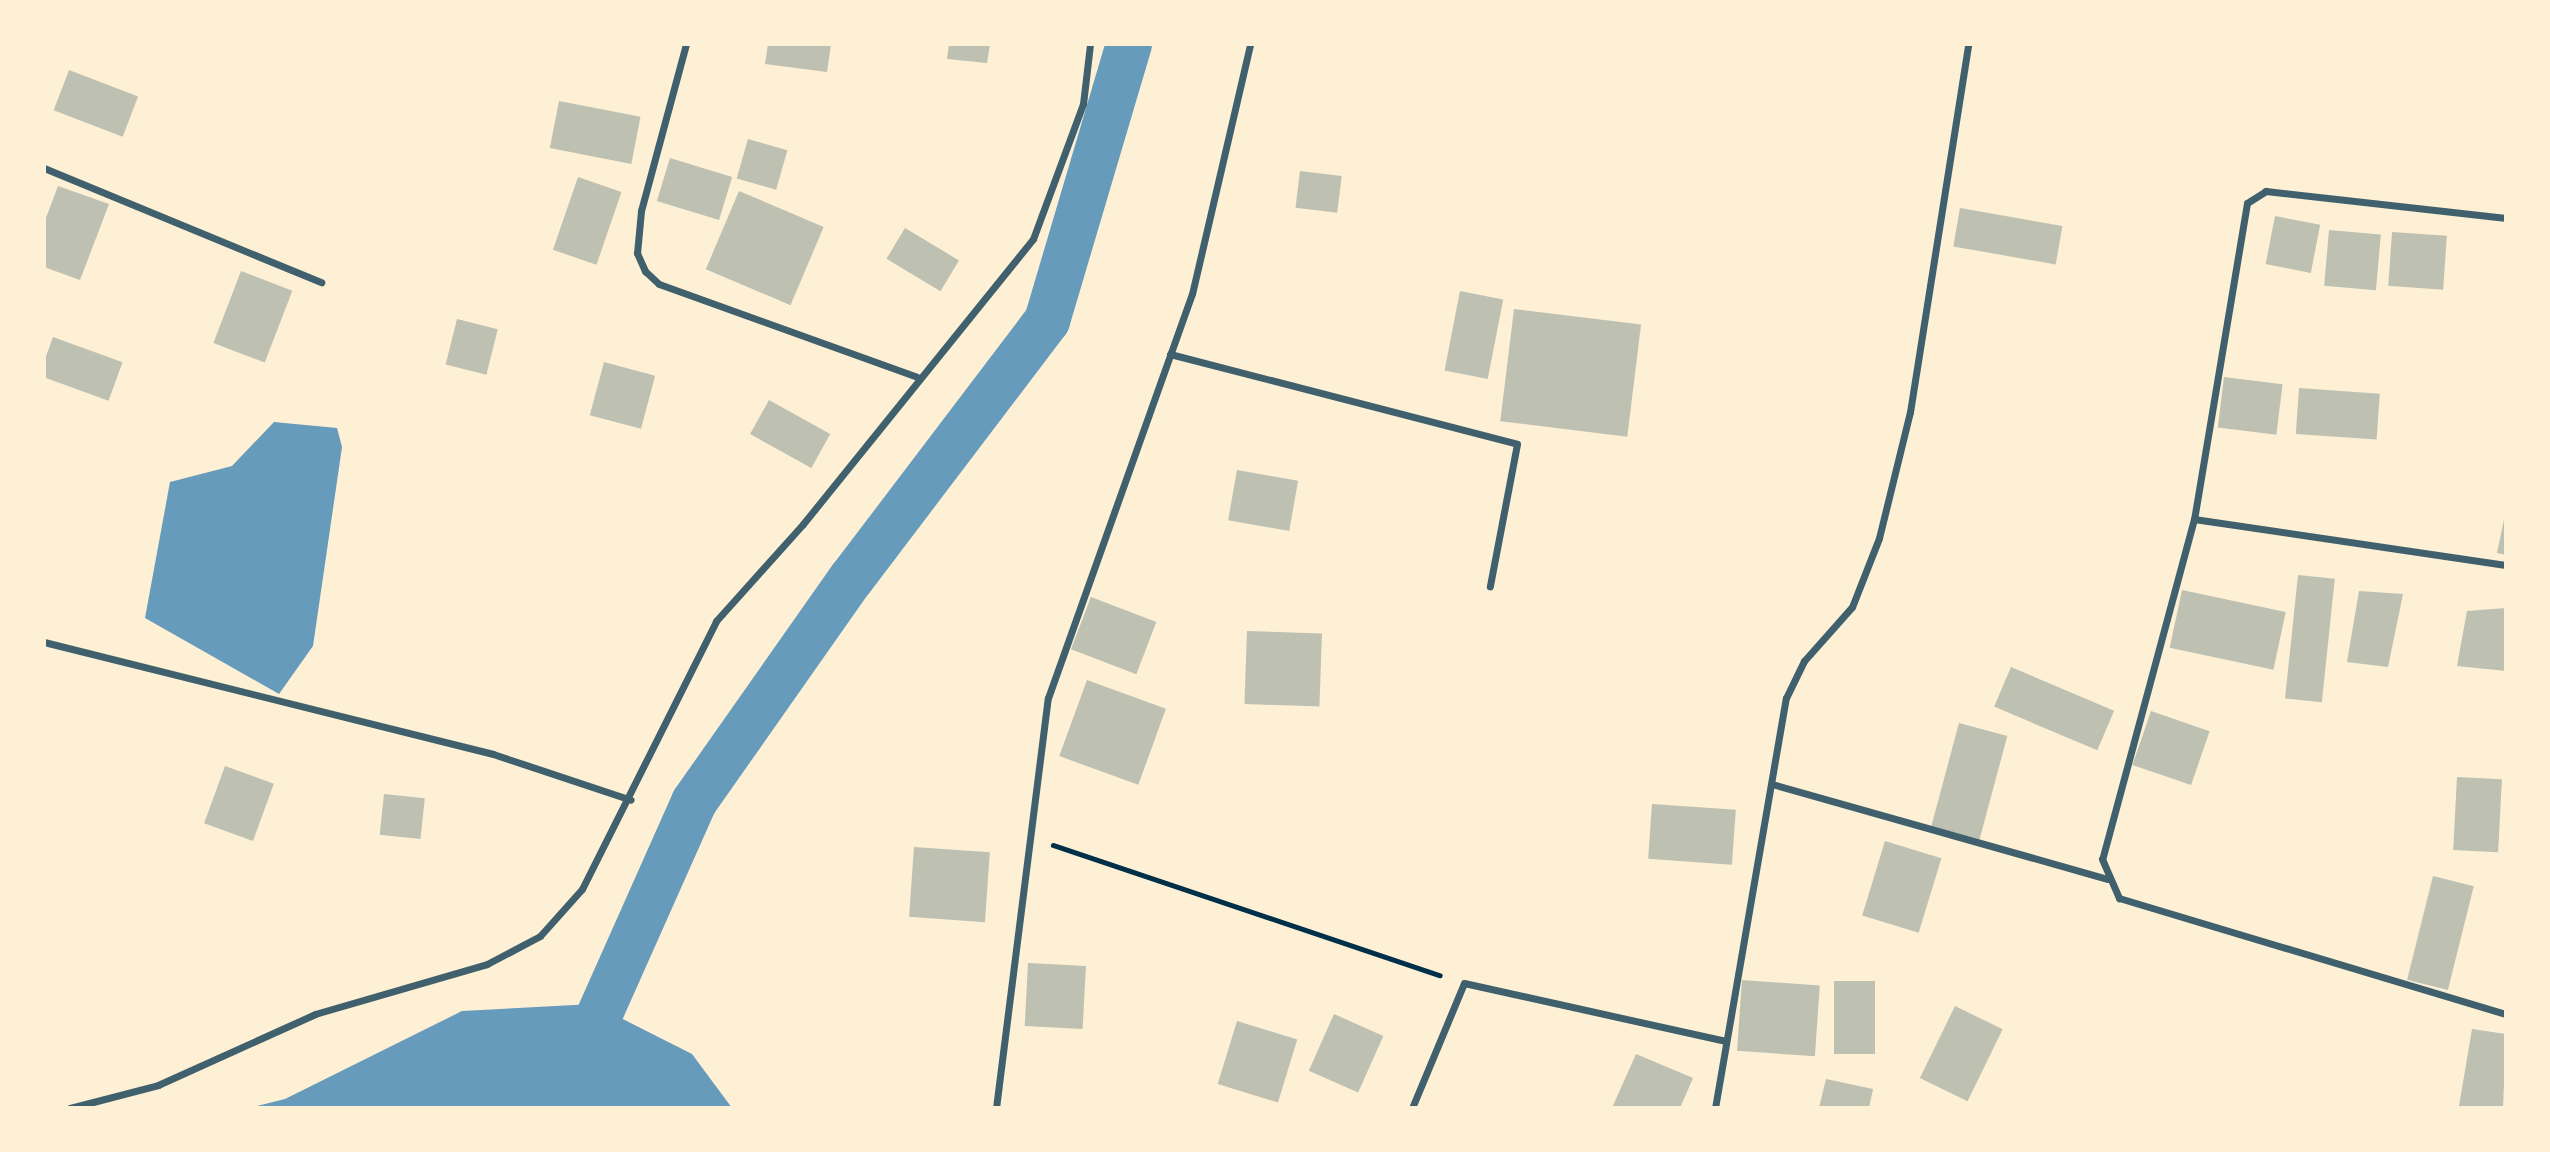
<!DOCTYPE html>
<html>
<head>
<meta charset="utf-8">
<style>
  body { margin:0 }
  #map { position:relative; width:2550px; height:1152px; overflow:hidden; background:#fdf0d5; font-family:"Titillium Web",sans-serif }
  div>[style] { position:absolute }
  [style*='--x'] { left:calc(var(--x)*1px); top:calc(var(--y)*1px); width:calc(var(--w)*1px); rotate:calc(var(--a)*1deg) }
  .water>* { inset:0; background:#669bbc }
  .canal>* { height:46px; margin:-23px; padding:0 23px; transform-origin:23px; border-radius:23px; background:#669bbc }
  .building>* { inset:0; background:#bec0b2; transform-origin:0 0 }
  .path>* { height:4.5px; margin:-2.25px; padding:0 2.25px; transform-origin:2.25px; border-radius:2.25px; background:#003049 }
  .minor>* { height:7px; margin:-3.5px; padding:0 3.5px; transform-origin:3.5px; border-radius:3.5px; background:#3f606c }
  span { translate:-50% -50%; white-space:nowrap; text-align:center; line-height:1.15; -webkit-text-stroke:7px #fdf0d5; paint-order:stroke }
  .frame { position:absolute; inset:0; border:46px solid #fdf0d5; pointer-events:none }
</style>
</head>
<body>
<div id="map">
  <div class="water">
    <i style="clip-path:polygon(274px 422px,337px 428px,342px 447px,313px 646px,279px 694px,145px 618px,170px 482px,232px 466px)"></i>
    <i style="clip-path:polygon(593px 1004px,692px 1054px,732px 1108px,249px 1108px,285px 1099px,462px 1011px)"></i>
  </div>
  <div class="canal">
    <i style="--x:577;--y:1065;--w:288;--a:-66"></i>
    <i style="--x:694;--y:802;--w:273;--a:-54.9"></i>
    <i style="--x:851;--y:579;--w:324;--a:-52.8"></i>
    <i style="--x:1047;--y:321;--w:289;--a:-73.5"></i>
  </div>
  <div class="building">
    <i style="clip-path:polygon(768px 44px,831px 44px,827px 72px,765px 64px)"></i>
    <i style="clip-path:polygon(949px 44px,990px 44px,987px 63px,947px 59px)"></i>
    <i style="left:69px;top:70px;width:74px;height:43px;rotate:21deg"></i>
    <i style="left:559px;top:101px;width:83px;height:48px;rotate:11deg"></i>
    <i style="left:748px;top:139px;width:41px;height:41px;rotate:16deg"></i>
    <i style="left:670px;top:158px;width:65px;height:45px;rotate:17deg"></i>
    <i style="left:1300px;top:171px;width:42px;height:37px;rotate:7deg"></i>
    <i style="left:578px;top:177px;width:46px;height:77px;rotate:19deg"></i>
    <i style="clip-path:polygon(58px 186px,109px 204px,80px 280px,44px 267px,44px 223px)"></i>
    <i style="left:739px;top:191px;width:92px;height:85px;rotate:23deg"></i>
    <i style="left:1960px;top:208px;width:104px;height:39px;rotate:10deg"></i>
    <i style="left:2275px;top:216px;width:46px;height:49px;rotate:11deg"></i>
    <i style="left:905px;top:228px;width:63px;height:36px;rotate:31deg"></i>
    <i style="left:2329px;top:230px;width:52px;height:56px;rotate:5deg"></i>
    <i style="left:2392px;top:232px;width:55px;height:54px;rotate:4deg"></i>
    <i style="left:241px;top:271px;width:55px;height:77px;rotate:21deg"></i>
    <i style="left:1460px;top:291px;width:44px;height:81px;rotate:11deg"></i>
    <i style="left:1514px;top:309px;width:128px;height:113px;rotate:7deg"></i>
    <i style="left:457px;top:319px;width:42px;height:47px;rotate:14deg"></i>
    <i style="left:53px;top:337px;width:74px;height:41px;rotate:20deg"></i>
    <i style="left:604px;top:362px;width:53px;height:55px;rotate:15deg"></i>
    <i style="left:2224px;top:377px;width:59px;height:51px;rotate:7deg"></i>
    <i style="left:2299px;top:388px;width:81px;height:46px;rotate:4deg"></i>
    <i style="left:769px;top:400px;width:70px;height:39px;rotate:29deg"></i>
    <i style="left:1237px;top:470px;width:62px;height:51px;rotate:10deg"></i>
    <i style="clip-path:polygon(2506px 510px,2506px 555px,2497px 553px)"></i>
    <i style="left:2298px;top:575px;width:37px;height:124px;rotate:6deg"></i>
    <i style="left:2182px;top:590px;width:106px;height:59px;rotate:12deg"></i>
    <i style="clip-path:polygon(2359px 591px,2403px 594px,2388px 667px,2347px 662px)"></i>
    <i style="left:1091px;top:597px;width:70px;height:56px;rotate:21deg"></i>
    <i style="clip-path:polygon(2506px 608px,2506px 671px,2457px 666px,2467px 611px)"></i>
    <i style="left:1247px;top:631px;width:75px;height:73px;rotate:2deg"></i>
    <i style="left:2011px;top:667px;width:112px;height:43px;rotate:23deg"></i>
    <i style="left:1087px;top:680px;width:84px;height:81px;rotate:20deg"></i>
    <i style="left:2151px;top:711px;width:62px;height:57px;rotate:19deg"></i>
    <i style="left:1959px;top:723px;width:50px;height:107px;rotate:15deg"></i>
    <i style="left:225px;top:766px;width:52px;height:61px;rotate:20deg"></i>
    <i style="left:2457px;top:777px;width:45px;height:73px;rotate:3deg"></i>
    <i style="left:384px;top:794px;width:41px;height:41px;rotate:6deg"></i>
    <i style="left:1652px;top:804px;width:84px;height:55px;rotate:4deg"></i>
    <i style="left:1885px;top:841px;width:59px;height:78px;rotate:17deg"></i>
    <i style="left:914px;top:847px;width:76px;height:70px;rotate:4deg"></i>
    <i style="left:2433px;top:876px;width:42px;height:107px;rotate:14deg"></i>
    <i style="left:1028px;top:963px;width:58px;height:63px;rotate:3deg"></i>
    <i style="left:1742px;top:980px;width:78px;height:71px;rotate:4deg"></i>
    <i style="left:1834px;top:981px;width:41px;height:73px"></i>
    <i style="left:1955px;top:1006px;width:53px;height:80px;rotate:26deg"></i>
    <i style="left:1334px;top:1014px;width:54px;height:62px;rotate:24deg"></i>
    <i style="left:1237px;top:1021px;width:63px;height:66px;rotate:17deg"></i>
    <i style="clip-path:polygon(2472px 1029px,2506px 1034px,2503px 1108px,2459px 1106px)"></i>
    <i style="clip-path:polygon(1636px 1054px,1693px 1078px,1680px 1108px,1612px 1108px)"></i>
    <i style="clip-path:polygon(1826px 1079px,1873px 1089px,1869px 1108px,1819px 1108px)"></i>
  </div>
  <div class="path">
    <i style="--x:1053;--y:845;--w:408;--a:18.6"></i>
  </div>
  <div class="minor">
    <i style="--x:686;--y:44;--w:173;--a:105.1"></i>
    <i style="--x:641;--y:211;--w:42;--a:95.4"></i>
    <i style="--x:637;--y:253;--w:20;--a:66"></i>
    <i style="--x:645;--y:271;--w:19;--a:43"></i>
    <i style="--x:659;--y:284;--w:274;--a:19.8"></i>
    <i style="--x:44;--y:168;--w:300;--a:22.4"></i>
    <i style="--x:2506;--y:218;--w:242;--a:-173.6"></i>
    <i style="--x:2266;--y:191;--w:22;--a:148"></i>
    <i style="--x:2247;--y:203;--w:320;--a:99.5"></i>
    <i style="--x:2194;--y:519;--w:352;--a:105.1"></i>
    <i style="--x:2102;--y:859;--w:43;--a:66.4"></i>
    <i style="--x:2119;--y:898;--w:404;--a:16.7"></i>
    <i style="--x:1170;--y:354;--w:358;--a:14.5"></i>
    <i style="--x:1517;--y:444;--w:145;--a:100.8"></i>
    <i style="--x:2194;--y:519;--w:315;--a:8.4"></i>
    <i style="--x:44;--y:642;--w:463;--a:14"></i>
    <i style="--x:493;--y:754;--w:145;--a:18.4"></i>
    <i style="--x:1772;--y:784;--w:349;--a:15.8"></i>
    <i style="--x:70;--y:1108;--w:91;--a:-14.6"></i>
    <i style="--x:158;--y:1085;--w:172;--a:-24.3"></i>
    <i style="--x:315;--y:1014;--w:179;--a:-16.2"></i>
    <i style="--x:487;--y:964;--w:60;--a:-27.8"></i>
    <i style="--x:540;--y:936;--w:63;--a:-48.2"></i>
    <i style="--x:582;--y:889;--w:300;--a:-63.4"></i>
    <i style="--x:716;--y:621;--w:130;--a:-48.1"></i>
    <i style="--x:803;--y:524;--w:366;--a:-51.1"></i>
    <i style="--x:1033;--y:239;--w:144;--a:-69.7"></i>
    <i style="--x:1083;--y:104;--w:60;--a:-83.3"></i>
    <i style="--x:996;--y:1108;--w:413;--a:-82.8"></i>
    <i style="--x:1048;--y:698;--w:429;--a:-70.4"></i>
    <i style="--x:1192;--y:294;--w:257;--a:-76.9"></i>
    <i style="--x:1412;--y:1108;--w:135;--a:-67.4"></i>
    <i style="--x:1464;--y:983;--w:267;--a:12.5"></i>
    <i style="--x:1715;--y:1108;--w:416;--a:-80.2"></i>
    <i style="--x:1786;--y:698;--w:41;--a:-64.1"></i>
    <i style="--x:1804;--y:661;--w:72;--a:-48.4"></i>
    <i style="--x:1852;--y:607;--w:74;--a:-68.6"></i>
    <i style="--x:1879;--y:538;--w:130;--a:-76.2"></i>
    <i style="--x:1910;--y:412;--w:373;--a:-81"></i>
  </div>
  <div class="frame"></div>
</div>
</body>
</html>
